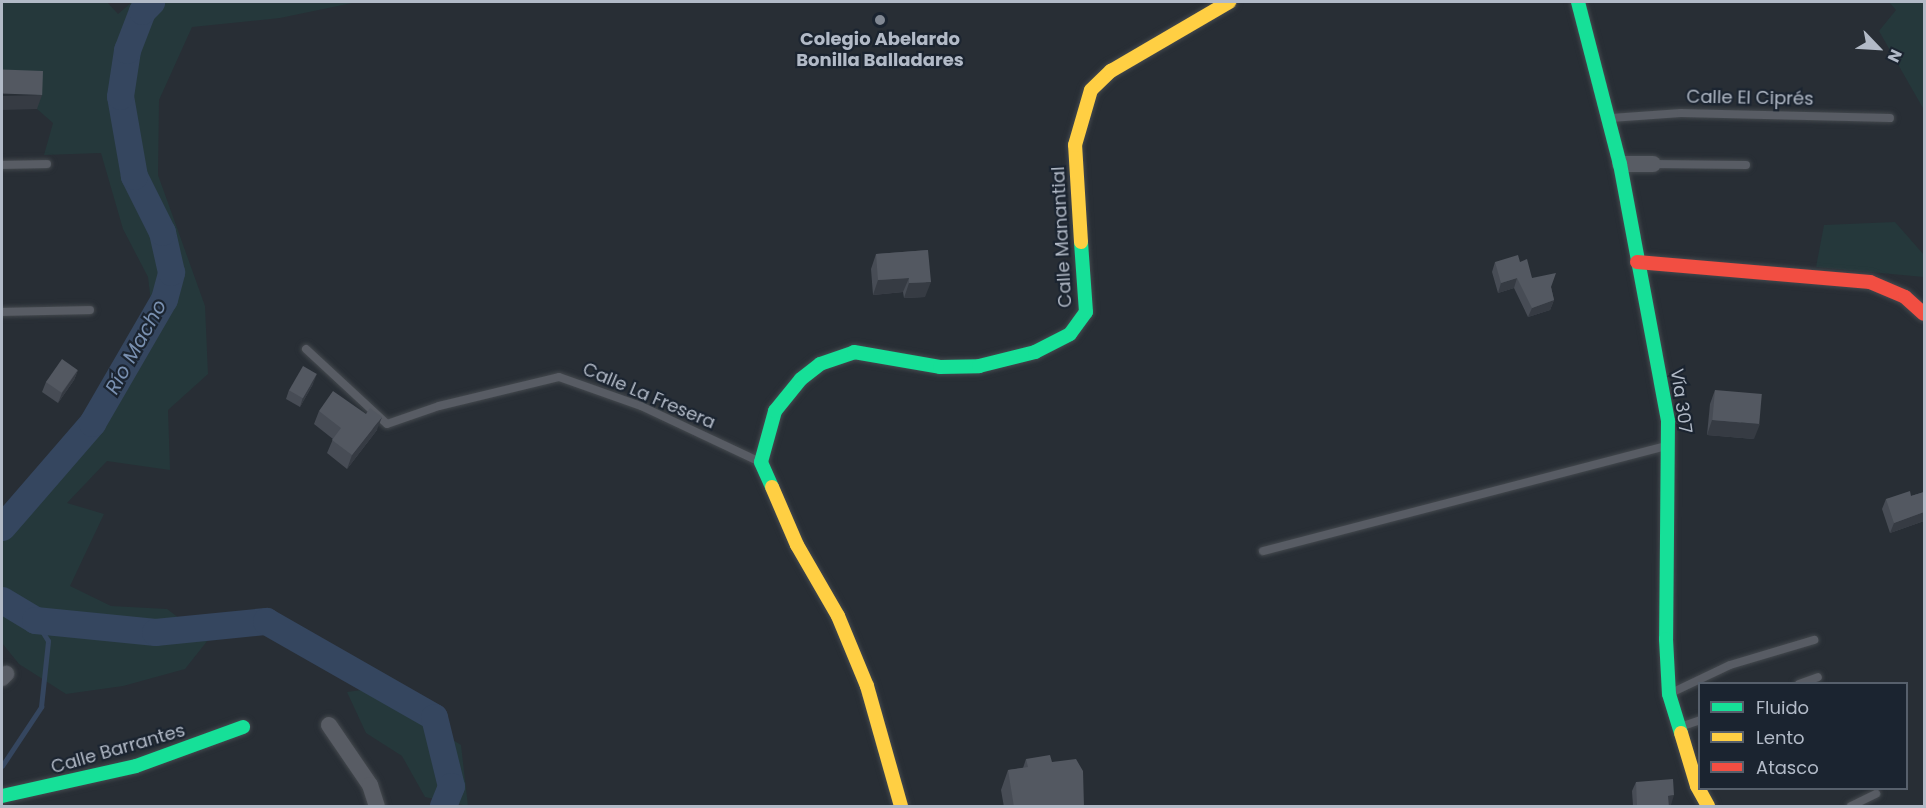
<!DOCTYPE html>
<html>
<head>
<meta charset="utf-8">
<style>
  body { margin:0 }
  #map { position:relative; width:1926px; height:808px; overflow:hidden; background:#282e35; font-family:Poppins,sans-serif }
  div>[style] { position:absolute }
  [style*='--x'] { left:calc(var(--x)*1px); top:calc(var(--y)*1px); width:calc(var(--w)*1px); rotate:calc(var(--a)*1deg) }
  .green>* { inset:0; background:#25383b }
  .stream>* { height:4.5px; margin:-2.25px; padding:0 2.25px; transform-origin:2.25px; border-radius:2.25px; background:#35465f }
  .river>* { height:27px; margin:-13.5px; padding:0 13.5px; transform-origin:13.5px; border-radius:13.5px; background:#35465f }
  .roads { filter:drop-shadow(0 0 2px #44494e) drop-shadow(0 0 2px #44494e) }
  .lane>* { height:8px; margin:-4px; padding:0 4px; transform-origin:4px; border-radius:4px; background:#585c64 }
  .street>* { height:16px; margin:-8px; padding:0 8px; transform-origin:8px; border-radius:8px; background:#585c64 }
  .fast>* { height:14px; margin:-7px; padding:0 7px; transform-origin:7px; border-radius:7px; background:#16e098 }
  .slow>* { height:14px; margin:-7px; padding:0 7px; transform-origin:7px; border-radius:7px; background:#ffcf43 }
  .jam>* { height:14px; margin:-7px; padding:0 7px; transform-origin:7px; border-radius:7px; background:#f24e42 }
  .wall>* { inset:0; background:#474c55 }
  .shaded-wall>* { inset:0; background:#363b43 }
  .building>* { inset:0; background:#535861; transform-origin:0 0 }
  .dots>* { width:16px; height:16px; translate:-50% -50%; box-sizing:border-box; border:3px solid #1b2430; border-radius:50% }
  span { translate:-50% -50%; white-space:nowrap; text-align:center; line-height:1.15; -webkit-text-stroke:4.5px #1b2430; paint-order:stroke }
  .poi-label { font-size:18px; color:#b2bac7; font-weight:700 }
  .street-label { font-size:18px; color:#b2bac7 }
  .water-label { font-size:20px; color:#7990b0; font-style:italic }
  .frame { position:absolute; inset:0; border:3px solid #b2bac7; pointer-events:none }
  .legend { position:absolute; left:1698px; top:682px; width:210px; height:108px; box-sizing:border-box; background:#1b2430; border:2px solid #57606c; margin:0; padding:8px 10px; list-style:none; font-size:18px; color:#b2bac7 }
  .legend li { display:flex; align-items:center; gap:12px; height:30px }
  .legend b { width:30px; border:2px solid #57606c }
  .north { position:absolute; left:1848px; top:18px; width:60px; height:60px; -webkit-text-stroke:4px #1b2430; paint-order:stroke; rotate:115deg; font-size:16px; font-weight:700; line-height:24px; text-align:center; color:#b2bac7 }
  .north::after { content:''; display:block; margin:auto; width:21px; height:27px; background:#b2bac7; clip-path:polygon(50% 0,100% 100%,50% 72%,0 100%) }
</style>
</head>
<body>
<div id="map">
  <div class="green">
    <i style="clip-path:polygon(2px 2px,107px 2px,118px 14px,132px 2px,357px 2px,280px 18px,192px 27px,159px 100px,158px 175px,205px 306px,208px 374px,168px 410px,170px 470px,107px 461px,67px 503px,104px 514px,70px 586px,111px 606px,167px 609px,208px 640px,185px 669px,123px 686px,66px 694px,19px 664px,2px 643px,2px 515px,43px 466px,111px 404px,140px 363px,152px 310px,148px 277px,123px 229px,101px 153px,44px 155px,53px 123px,37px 109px,37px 85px,2px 89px)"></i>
    <i style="clip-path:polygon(1889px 2px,1924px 2px,1924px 110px,1879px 31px,1896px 10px)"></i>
    <i style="clip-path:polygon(1895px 222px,1924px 255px,1924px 277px,1816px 267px,1824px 225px)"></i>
    <i style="clip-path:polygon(370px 689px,461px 745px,468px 806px,425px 797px,402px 756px,366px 733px,347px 692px)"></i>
  </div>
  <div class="stream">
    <i style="--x:2;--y:766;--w:71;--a:-56.5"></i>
    <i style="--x:41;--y:707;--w:66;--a:-83.9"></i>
    <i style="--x:48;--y:641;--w:25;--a:-122"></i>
  </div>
  <div class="river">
    <i style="--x:2;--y:527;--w:138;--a:-49.1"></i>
    <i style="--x:92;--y:423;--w:143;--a:-59.9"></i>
    <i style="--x:164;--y:299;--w:28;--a:-75"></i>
    <i style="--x:171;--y:272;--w:41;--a:-102.7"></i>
    <i style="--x:162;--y:232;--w:63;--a:-116.6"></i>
    <i style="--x:134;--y:176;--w:81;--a:-99.9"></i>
    <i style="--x:120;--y:96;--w:47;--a:-81.3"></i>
    <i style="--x:127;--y:50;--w:42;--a:-69"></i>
    <i style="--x:142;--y:11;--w:13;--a:-45"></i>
    <i style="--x:2;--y:600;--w:39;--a:31"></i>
    <i style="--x:35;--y:620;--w:121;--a:5.7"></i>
    <i style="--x:155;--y:632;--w:112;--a:-5.7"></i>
    <i style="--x:266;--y:621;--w:193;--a:29.7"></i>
    <i style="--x:434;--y:717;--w:71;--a:76.2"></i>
    <i style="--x:451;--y:786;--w:22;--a:112"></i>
  </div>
  <div class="roads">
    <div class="lane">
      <i style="--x:1611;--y:118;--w:70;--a:-4.1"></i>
      <i style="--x:1681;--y:113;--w:209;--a:1.4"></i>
      <i style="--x:1653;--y:164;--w:93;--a:0.6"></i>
      <i style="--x:2;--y:165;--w:45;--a:-1.3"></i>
      <i style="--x:2;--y:312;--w:88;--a:-1.3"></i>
      <i style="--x:306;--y:349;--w:110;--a:42.8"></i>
      <i style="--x:387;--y:424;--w:55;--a:-19.1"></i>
      <i style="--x:439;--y:406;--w:123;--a:-13.6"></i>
      <i style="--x:559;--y:377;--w:87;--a:19.5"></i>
      <i style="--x:641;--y:406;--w:129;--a:25.2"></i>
      <i style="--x:1263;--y:551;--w:415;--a:-14.6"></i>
      <i style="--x:1799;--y:684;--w:20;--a:-20"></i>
      <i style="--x:1671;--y:693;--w:65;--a:-25.4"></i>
      <i style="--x:1730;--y:665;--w:88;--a:-16.6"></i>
      <i style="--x:1680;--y:727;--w:21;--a:-19"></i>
      <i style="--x:1851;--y:806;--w:28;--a:-26"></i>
    </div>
    <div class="street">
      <i style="--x:1620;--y:164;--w:33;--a:0"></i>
      <i style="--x:2;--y:678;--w:6;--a:-45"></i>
      <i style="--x:329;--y:725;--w:73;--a:55.7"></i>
      <i style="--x:370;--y:785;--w:22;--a:72"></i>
    </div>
    <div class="fast">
      <i style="--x:1578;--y:2;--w:167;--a:75.5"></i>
      <i style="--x:1620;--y:164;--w:261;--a:79.4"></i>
      <i style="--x:1668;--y:421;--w:218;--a:90.5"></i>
      <i style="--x:1666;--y:639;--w:55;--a:86.9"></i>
      <i style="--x:1669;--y:694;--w:41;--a:72.9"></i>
      <i style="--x:772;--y:487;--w:27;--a:-114"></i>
      <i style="--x:761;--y:462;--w:53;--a:-74.6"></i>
      <i style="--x:775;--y:411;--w:41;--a:-50.9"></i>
      <i style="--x:801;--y:379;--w:24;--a:-38"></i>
      <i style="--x:820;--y:364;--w:36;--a:-19"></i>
      <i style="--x:854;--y:352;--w:87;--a:9.9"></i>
      <i style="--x:940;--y:367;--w:39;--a:-1"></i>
      <i style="--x:979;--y:366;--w:58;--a:-14"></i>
      <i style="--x:1035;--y:352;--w:39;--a:-27"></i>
      <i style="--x:1070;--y:334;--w:27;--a:-54"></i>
      <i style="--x:1086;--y:312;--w:70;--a:-94.1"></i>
      <i style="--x:2;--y:796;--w:137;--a:-12.6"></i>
      <i style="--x:136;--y:766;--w:114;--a:-20"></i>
    </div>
    <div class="slow">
      <i style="--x:1081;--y:242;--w:97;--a:-93.5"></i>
      <i style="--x:1075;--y:145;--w:57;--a:-73.8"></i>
      <i style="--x:1091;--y:90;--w:28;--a:-44"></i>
      <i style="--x:1111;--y:71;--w:137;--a:-30.3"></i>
      <i style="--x:772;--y:487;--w:63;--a:66.7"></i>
      <i style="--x:797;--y:545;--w:82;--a:60"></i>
      <i style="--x:838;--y:616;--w:76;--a:67.5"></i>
      <i style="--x:867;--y:686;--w:125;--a:74.2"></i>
      <i style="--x:1681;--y:733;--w:55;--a:73.2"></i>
      <i style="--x:1697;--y:786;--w:23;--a:61"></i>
    </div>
    <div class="jam">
      <i style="--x:1637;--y:262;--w:234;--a:4.9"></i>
      <i style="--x:1870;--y:282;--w:38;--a:23"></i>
      <i style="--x:1905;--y:297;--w:25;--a:42"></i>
    </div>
  </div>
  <div class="wall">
    <i style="clip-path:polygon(928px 250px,925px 297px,904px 298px,903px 292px,873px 295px,871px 269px,876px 254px)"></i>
    <i style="clip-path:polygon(1495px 262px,1520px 262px,1532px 278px,1551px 287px,1554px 300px,1550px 310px,1528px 317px,1514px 288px,1498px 293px,1492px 272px)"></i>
    <i style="clip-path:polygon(78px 370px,74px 380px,58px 403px,42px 392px,46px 382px)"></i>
    <i style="clip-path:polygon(313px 384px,300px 407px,286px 399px,289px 390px)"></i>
    <i style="clip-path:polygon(1715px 390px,1754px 439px,1707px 435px,1710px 404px)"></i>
    <i style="clip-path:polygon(319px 411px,377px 430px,347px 469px,327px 453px,333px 439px,314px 424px)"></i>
    <i style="clip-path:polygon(1924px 492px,1924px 521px,1890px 533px,1882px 509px,1886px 499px,1911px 496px)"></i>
    <i style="clip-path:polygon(1026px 759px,1052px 762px,1084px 807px,1004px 807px,1001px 790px,1008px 770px,1023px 768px)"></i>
    <i style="clip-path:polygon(1636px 782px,1671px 805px,1633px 806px,1632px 791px)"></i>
  </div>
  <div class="shaded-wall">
    <i style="clip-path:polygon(42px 95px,37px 109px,2px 110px,2px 96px)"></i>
    <i style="clip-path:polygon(909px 278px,903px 292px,873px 295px,878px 280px)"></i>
    <i style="clip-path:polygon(1517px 278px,1514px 288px,1498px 293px,1501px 283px)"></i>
    <i style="clip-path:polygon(931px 282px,925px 297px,904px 298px,909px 283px)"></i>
    <i style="clip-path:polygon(1554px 300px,1550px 310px,1528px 317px,1532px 308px)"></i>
    <i style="clip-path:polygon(78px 370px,74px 380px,58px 403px,62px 393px)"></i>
    <i style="clip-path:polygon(317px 374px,313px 384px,300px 407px,303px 397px)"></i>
    <i style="clip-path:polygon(382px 417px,377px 430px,347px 469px,352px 455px)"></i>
    <i style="clip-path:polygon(1712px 420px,1760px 424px,1754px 439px,1707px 435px)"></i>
    <i style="clip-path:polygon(1924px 512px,1924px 521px,1890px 533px,1894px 523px)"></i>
    <i style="clip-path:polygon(1674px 795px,1671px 805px,1664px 806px,1668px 796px)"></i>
  </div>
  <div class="building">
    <i style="left:43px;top:71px;width:24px;height:41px;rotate:92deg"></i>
    <i style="clip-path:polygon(928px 250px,931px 282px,909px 283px,909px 278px,878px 280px,876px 254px)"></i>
    <i style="clip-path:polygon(1518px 255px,1520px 262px,1527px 259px,1532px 278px,1556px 273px,1551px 287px,1554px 300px,1532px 308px,1517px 278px,1501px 283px,1495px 262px)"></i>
    <i style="left:62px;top:359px;width:19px;height:28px;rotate:35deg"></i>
    <i style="left:303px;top:366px;width:16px;height:28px;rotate:30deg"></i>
    <i style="left:1715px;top:390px;width:47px;height:30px;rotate:5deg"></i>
    <i style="clip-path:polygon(333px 391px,366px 414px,370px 408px,382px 417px,352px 455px,332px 440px,341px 428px,319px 411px)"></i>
    <i style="clip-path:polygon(1910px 491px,1911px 496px,1924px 492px,1924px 512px,1894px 523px,1886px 499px)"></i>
    <i style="clip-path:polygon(1050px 755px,1052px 762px,1076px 759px,1083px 771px,1084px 807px,1014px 807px,1008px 770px,1028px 767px,1026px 759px)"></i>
    <i style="clip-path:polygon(1673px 779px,1674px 795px,1668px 796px,1669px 807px,1631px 807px,1637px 806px,1636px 782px)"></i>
  </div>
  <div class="dots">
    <i style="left:880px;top:20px;background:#828994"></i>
  </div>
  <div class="poi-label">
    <span style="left:880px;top:50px">Colegio Abelardo<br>Bonilla Balladares</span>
  </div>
  <div class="street-label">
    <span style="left:1750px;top:98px;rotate:1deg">Calle El Ciprés</span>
    <span style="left:1062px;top:237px;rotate:-93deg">Calle Manantial</span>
    <span style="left:649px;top:396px;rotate:23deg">Calle La Fresera</span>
    <span style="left:1681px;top:401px;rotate:82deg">Vía 307</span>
    <span style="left:118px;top:749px;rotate:-16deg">Calle Barrantes</span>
  </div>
  <div class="water-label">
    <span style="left:136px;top:347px;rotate:-61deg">Río Macho</span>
  </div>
  <div class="frame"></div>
  <ul class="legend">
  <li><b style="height:8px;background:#16e098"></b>Fluido</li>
  <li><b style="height:8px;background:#ffcf43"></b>Lento</li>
  <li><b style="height:8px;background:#f24e42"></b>Atasco</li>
  </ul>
  <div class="north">N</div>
</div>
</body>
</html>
